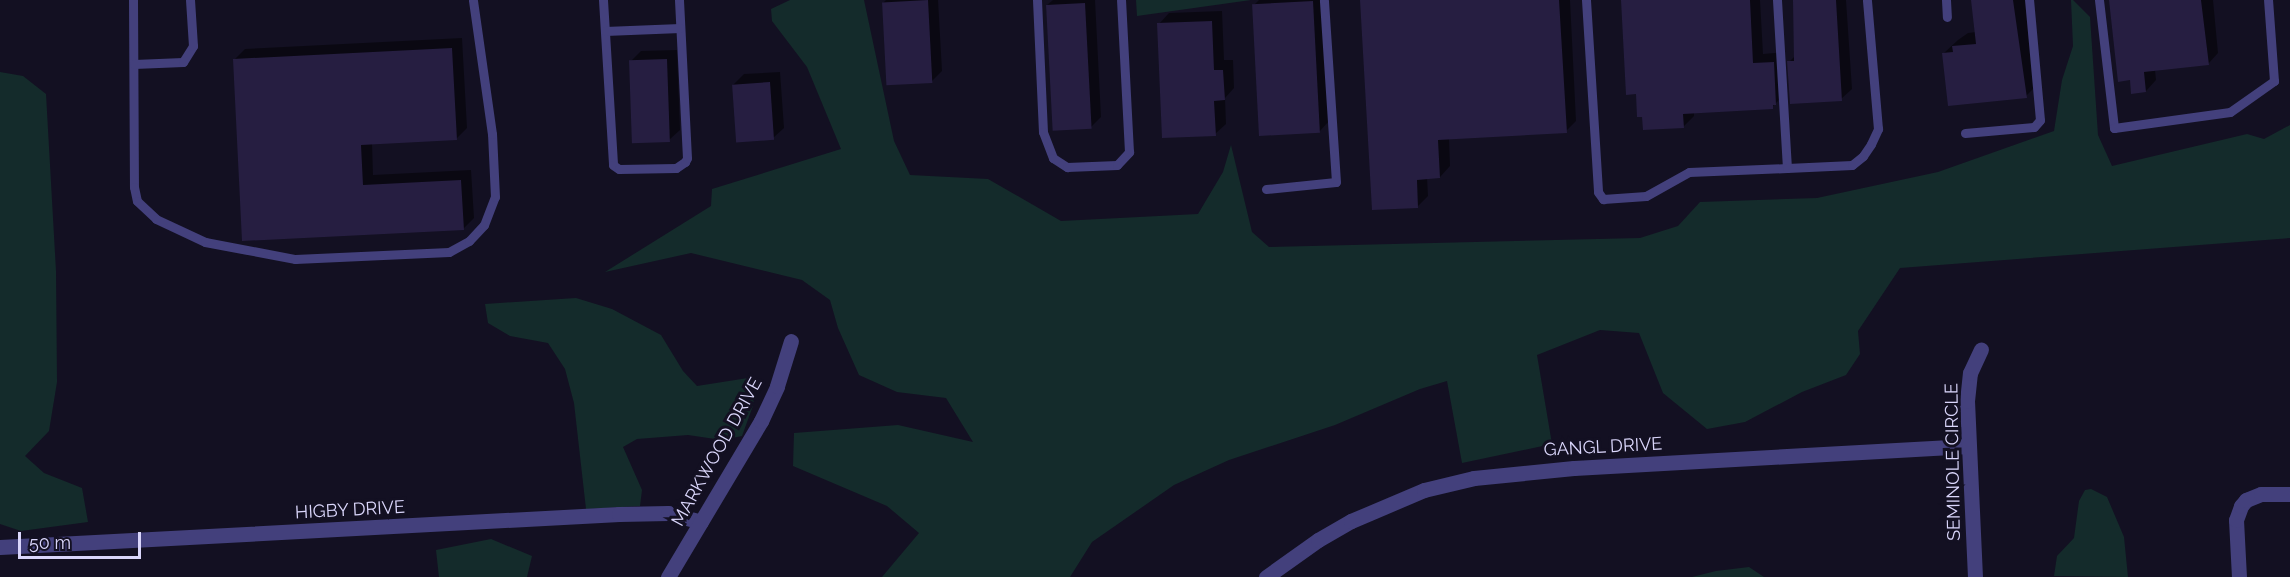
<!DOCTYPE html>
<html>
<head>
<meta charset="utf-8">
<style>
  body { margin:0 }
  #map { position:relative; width:2290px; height:577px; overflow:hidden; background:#131022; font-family:Raleway,sans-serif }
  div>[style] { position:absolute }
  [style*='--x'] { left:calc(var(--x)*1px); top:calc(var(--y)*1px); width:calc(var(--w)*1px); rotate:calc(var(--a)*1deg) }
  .green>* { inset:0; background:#142b2b }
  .shadow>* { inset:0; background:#0007 }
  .building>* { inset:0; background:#261e41; transform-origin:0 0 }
  .service>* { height:9px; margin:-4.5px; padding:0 4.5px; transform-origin:4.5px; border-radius:4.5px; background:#43407c }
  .minor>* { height:15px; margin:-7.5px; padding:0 7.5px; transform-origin:7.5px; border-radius:7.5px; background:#43407c }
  span { translate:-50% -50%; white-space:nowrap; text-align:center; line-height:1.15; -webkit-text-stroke:6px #131022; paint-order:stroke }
  .street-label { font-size:18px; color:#dad6fb }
  .scale { position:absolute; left:18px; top:532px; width:123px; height:27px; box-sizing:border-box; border:3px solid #dad6fb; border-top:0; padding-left:8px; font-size:18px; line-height:21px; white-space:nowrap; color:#dad6fb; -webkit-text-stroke:4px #131022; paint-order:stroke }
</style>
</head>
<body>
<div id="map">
  <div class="green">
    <i style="clip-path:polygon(790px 0,864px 0,894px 141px,910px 175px,988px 179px,1061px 221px,1198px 214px,1223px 172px,1231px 145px,1252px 232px,1269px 247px,1640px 238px,1678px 226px,1700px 202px,1817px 198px,1938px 172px,2054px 131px,2062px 80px,2073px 46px,2071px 0,2073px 0,2090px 17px,2098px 135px,2112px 166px,2247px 134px,2264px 139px,2290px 125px,2290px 238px,1900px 268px,1858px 331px,1860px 354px,1846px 375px,1802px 392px,1745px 422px,1707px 429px,1663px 393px,1639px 333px,1600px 330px,1537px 355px,1552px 444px,1462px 463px,1447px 381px,1420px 389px,1335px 425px,1229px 460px,1174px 485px,1092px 542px,1070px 577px,882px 577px,919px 533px,887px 506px,793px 466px,794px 433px,898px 425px,973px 442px,946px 398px,897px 392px,859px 375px,838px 328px,830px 300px,802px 280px,691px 253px,605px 272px,711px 206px,712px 189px,841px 149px,807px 67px,772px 21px,771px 9px)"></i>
    <i style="clip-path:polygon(1136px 0,1251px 0,1137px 16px)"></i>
    <i style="clip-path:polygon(0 72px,23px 76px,46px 94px,56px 271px,57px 382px,49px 431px,25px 456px,44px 473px,82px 488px,88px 522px,21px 531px,0 524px)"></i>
    <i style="clip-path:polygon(576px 298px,612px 309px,661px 335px,683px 371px,697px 386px,748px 378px,754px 403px,742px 436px,722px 440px,688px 435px,637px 439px,623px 447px,642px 490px,640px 506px,586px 509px,574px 403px,565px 369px,548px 343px,510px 336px,488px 323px,485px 304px)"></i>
    <i style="clip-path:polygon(2091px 489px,2107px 497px,2124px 537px,2128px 577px,2054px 576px,2057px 556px,2074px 538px,2079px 501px,2085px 490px)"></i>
    <i style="clip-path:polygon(491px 539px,532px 556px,527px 577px,439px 577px,436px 550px)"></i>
    <i style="clip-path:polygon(1749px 567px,1764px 577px,1692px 577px,1716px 571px)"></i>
  </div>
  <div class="shadow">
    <i style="clip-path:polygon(886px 0,938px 0,942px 71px,931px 82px,883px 3px)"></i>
    <i style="clip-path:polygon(1053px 0,1095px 0,1101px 117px,1091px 127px,1047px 5px)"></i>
    <i style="clip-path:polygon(1259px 0,1323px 0,1329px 121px,1319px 132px,1254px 5px)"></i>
    <i style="clip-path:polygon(1362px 0,1570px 0,1576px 121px,1566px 131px,1449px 138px,1450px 166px,1440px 177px,1427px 177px,1428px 196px,1418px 206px)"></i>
    <i style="clip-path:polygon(1622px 0,1760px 0,1763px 54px,1784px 52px,1786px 93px,1772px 107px,1694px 112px,1694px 116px,1684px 126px,1637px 93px)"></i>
    <i style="clip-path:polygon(1795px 0,1846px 0,1852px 89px,1841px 99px,1789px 62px,1796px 55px)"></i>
    <i style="clip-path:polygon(1973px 0,2028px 0,2040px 82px,2026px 96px,1944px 53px,1958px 40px,1968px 33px,1976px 32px)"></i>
    <i style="clip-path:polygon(2111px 0,2213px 0,2218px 53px,2208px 64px,2155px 70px,2156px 80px,2146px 91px,2131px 79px)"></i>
    <i style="clip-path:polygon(1222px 11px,1224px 60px,1233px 60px,1234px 88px,1225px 98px,1226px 124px,1215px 134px,1159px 24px,1169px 13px)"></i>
    <i style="clip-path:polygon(462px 38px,467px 128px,456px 139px,372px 143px,373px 175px,471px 170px,474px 218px,463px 229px,243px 240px,234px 60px,245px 49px)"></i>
    <i style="clip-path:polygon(677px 50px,680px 130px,669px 140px,630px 62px,641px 51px)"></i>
    <i style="clip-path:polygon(780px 72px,784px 128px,773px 138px,733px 85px,744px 74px)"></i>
  </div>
  <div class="building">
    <i style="left:928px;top:0;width:83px;height:46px;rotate:87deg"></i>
    <i style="clip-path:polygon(1360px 0,1559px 0,1567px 133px,1438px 140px,1440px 178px,1417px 180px,1418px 208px,1372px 210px)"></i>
    <i style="clip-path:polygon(1621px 0,1750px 0,1753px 63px,1774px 62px,1776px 105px,1773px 105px,1773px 109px,1683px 114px,1684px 128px,1643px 130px,1642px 117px,1637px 117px,1636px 94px,1626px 95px)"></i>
    <i style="clip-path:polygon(1793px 0,1836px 0,1842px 101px,1790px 104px,1787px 61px,1794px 61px)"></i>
    <i style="clip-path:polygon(1971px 0,2013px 0,2027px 98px,1948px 106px,1942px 53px,1953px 52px,1952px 46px,1976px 44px)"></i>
    <i style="clip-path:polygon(2109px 0,2201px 0,2209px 65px,2144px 72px,2146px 92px,2131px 94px,2130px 80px,2118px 82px)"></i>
    <i style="left:1313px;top:1px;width:132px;height:61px;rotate:87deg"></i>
    <i style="left:1085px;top:3px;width:126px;height:39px;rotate:87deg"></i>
    <i style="clip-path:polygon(1212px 21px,1214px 70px,1223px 70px,1225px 100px,1214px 101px,1216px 136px,1162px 138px,1157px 23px)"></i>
    <i style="clip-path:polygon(452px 48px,457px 140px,361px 145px,363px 185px,461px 180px,464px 230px,242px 241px,233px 59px)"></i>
    <i style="left:667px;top:59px;width:83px;height:38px;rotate:88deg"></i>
    <i style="left:770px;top:82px;width:58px;height:38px;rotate:86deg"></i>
  </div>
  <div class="service">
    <i style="--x:133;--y:0;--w:187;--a:89.7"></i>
    <i style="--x:134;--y:187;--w:14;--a:78"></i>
    <i style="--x:137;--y:201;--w:26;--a:43"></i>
    <i style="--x:156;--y:219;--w:54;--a:25.1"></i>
    <i style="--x:205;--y:242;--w:92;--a:10.7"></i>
    <i style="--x:295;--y:259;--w:154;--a:-2.6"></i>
    <i style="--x:449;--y:252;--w:23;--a:-29"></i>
    <i style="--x:469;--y:241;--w:22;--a:-47"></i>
    <i style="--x:484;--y:225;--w:30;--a:-69"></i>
    <i style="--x:495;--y:197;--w:63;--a:-92.7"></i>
    <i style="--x:492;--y:134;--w:135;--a:-98.1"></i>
    <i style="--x:603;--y:0;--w:165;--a:86.5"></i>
    <i style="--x:613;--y:165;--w:7;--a:34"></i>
    <i style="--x:619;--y:169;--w:57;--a:-1"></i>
    <i style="--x:676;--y:168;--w:11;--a:-34"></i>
    <i style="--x:685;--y:162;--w:4;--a:-63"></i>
    <i style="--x:687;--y:158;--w:158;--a:-92.9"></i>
    <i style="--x:1037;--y:0;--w:132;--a:87.4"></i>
    <i style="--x:1043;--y:132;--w:28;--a:69"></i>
    <i style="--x:1053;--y:158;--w:17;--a:33"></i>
    <i style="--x:1067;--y:167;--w:50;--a:-2.3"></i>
    <i style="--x:1117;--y:165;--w:18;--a:-47"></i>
    <i style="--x:1129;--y:152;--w:152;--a:-93"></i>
    <i style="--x:1586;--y:0;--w:192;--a:86.4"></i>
    <i style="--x:1598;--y:192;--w:9;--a:54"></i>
    <i style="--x:1603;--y:199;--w:43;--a:-4"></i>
    <i style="--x:1646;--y:196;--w:49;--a:-29.2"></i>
    <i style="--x:1689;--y:172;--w:98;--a:-2.3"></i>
    <i style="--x:1777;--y:0;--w:168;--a:86.6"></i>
    <i style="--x:1787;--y:168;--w:65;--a:-2.6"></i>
    <i style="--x:1852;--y:165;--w:14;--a:-39"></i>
    <i style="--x:1863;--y:156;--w:14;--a:-56"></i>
    <i style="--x:1871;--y:144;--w:17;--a:-65"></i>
    <i style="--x:1878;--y:129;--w:129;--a:-94.9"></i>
    <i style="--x:1946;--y:0;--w:17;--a:87"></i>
    <i style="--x:2099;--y:0;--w:129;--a:83.3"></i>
    <i style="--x:2114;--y:128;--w:117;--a:-7.9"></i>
    <i style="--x:2230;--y:112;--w:54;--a:-35.2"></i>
    <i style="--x:2274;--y:81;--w:81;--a:-94.2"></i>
    <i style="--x:605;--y:31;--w:75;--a:-2.3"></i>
    <i style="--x:134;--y:64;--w:49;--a:-2.3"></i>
    <i style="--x:183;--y:62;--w:19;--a:-58"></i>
    <i style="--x:193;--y:46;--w:46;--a:-93.7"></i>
    <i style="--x:1965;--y:133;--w:69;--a:-5"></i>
    <i style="--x:2034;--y:127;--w:9;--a:-49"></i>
    <i style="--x:2040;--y:120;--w:121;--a:-95.2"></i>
    <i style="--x:1266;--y:189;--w:70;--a:-5.7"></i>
    <i style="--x:1336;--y:182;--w:182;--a:-93.8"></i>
  </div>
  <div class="minor">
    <i style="--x:0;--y:547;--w:620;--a:-3.05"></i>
    <i style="--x:619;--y:514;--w:49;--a:-1.2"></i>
    <i style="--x:668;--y:513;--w:34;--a:15"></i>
    <i style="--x:668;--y:577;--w:182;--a:-59.2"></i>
    <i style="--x:761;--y:421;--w:38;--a:-65"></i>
    <i style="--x:777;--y:386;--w:47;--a:-72.7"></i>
    <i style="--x:1266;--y:577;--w:64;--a:-35.4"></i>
    <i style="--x:1318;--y:540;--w:38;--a:-30"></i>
    <i style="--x:1351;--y:521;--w:79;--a:-23"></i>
    <i style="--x:1424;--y:490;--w:51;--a:-13.5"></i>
    <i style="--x:1474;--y:478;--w:100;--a:-5.7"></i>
    <i style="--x:1574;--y:468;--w:395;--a:-3.2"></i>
    <i style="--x:1975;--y:577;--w:176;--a:-92.6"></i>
    <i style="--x:1967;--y:401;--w:28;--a:-84"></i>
    <i style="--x:1970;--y:373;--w:26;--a:-65"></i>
    <i style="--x:2239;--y:577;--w:57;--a:-93"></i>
    <i style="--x:2236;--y:520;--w:15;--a:-70"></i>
    <i style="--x:2241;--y:506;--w:8;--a:-50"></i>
    <i style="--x:2246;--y:500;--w:16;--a:-22"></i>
    <i style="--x:2261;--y:494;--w:29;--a:0"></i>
  </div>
  <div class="street-label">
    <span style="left:1603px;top:447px;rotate:-3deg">GANGL DRIVE</span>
    <span style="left:717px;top:452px;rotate:-61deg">MARKWOOD DRIVE</span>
    <span style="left:1953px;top:462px;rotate:-91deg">SEMINOLE CIRCLE</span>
    <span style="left:350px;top:510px;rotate:-3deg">HIGBY DRIVE</span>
  </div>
  <div class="scale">50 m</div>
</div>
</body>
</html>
